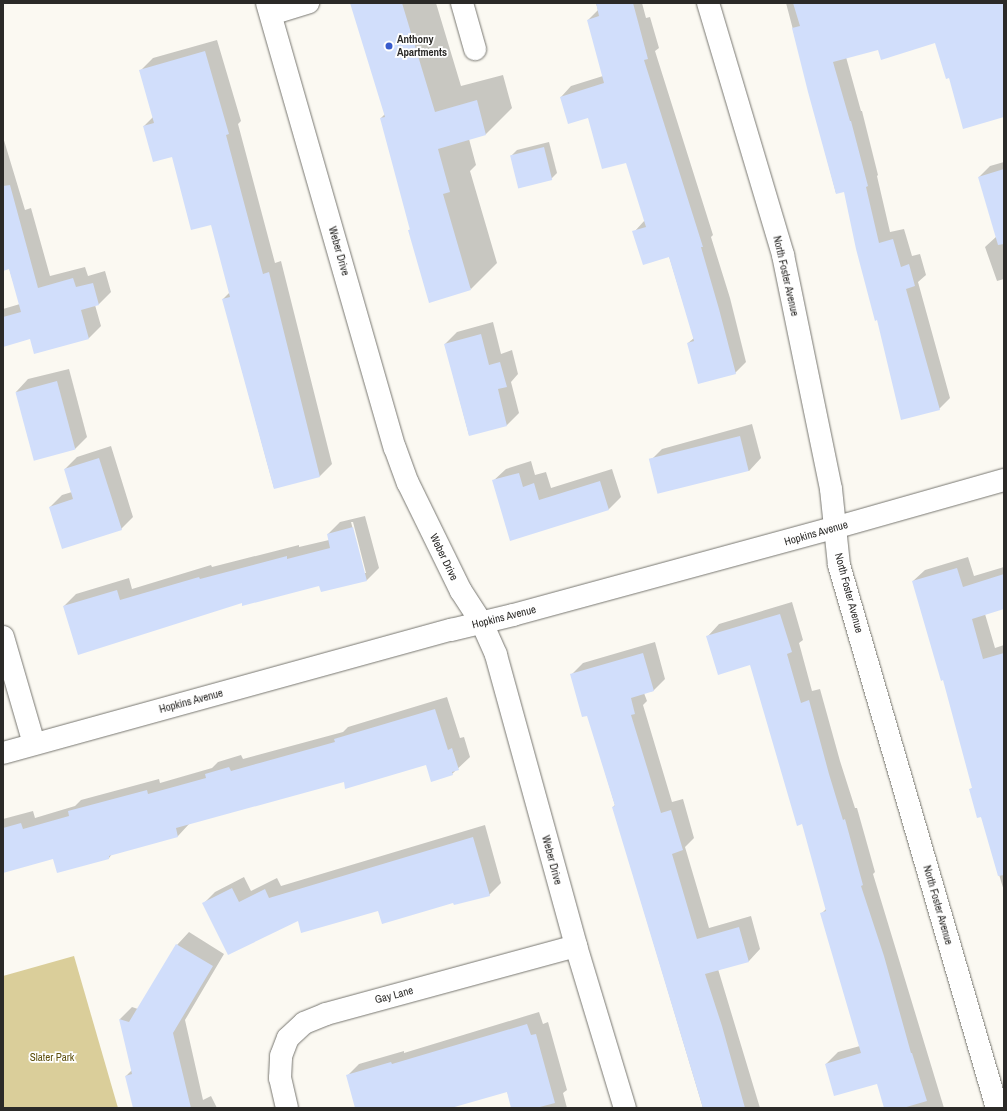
<!DOCTYPE html>
<html>
<head>
<meta charset="utf-8">
<style>
  body { margin:0 }
  #map { position:relative; width:1007px; height:1111px; overflow:hidden; background:#fbf9f2; font-family:"Archivo Narrow",sans-serif }
  div>[style] { position:absolute }
  [style*='--x'] { left:calc(var(--x)*1px); top:calc(var(--y)*1px); width:calc(var(--w)*1px); rotate:calc(var(--a)*1deg) }
  .green>* { inset:0; background:#dace9a }
  .shadow>* { inset:0; background:#0003 }
  .building>* { inset:0; background:#d1defb; transform-origin:0 0 }
  .roads { filter:drop-shadow(0 0 1px #787771) drop-shadow(0 0 1px #787771) }
  .minor>* { height:22px; margin:-11px; padding:0 11px; transform-origin:11px; border-radius:11px; background:#fff }
  .dots>* { width:11px; height:11px; translate:-50% -50%; box-sizing:border-box; border:2px solid #fff; border-radius:50% }
  span { translate:-50% -50%; white-space:nowrap; text-align:center; line-height:1.15; -webkit-text-stroke:3.5px #fff; paint-order:stroke }
  .poi-label { font-size:11px; color:#2b2a28; font-weight:700 }
  .left { translate:0 -50%; text-align:left }
  .street-label { font-size:11px; color:#2b2a28 }
  .park-label { font-size:11px; color:#5e500e }
  .frame { position:absolute; inset:0; border:4px solid #2b2a28; pointer-events:none }
</style>
</head>
<body>
<div id="map">
  <div class="green">
    <i style="clip-path:polygon(74px 956px,118px 1108px,3px 1108px,3px 976px)"></i>
  </div>
  <div class="shadow">
    <i style="clip-path:polygon(352px 3px,436px 3px,461px 86px,503px 75px,512px 108px,486px 134px,469px 139px,476px 165px,470px 171px,497px 263px,471px 289px,409px 230px,411px 229px,381px 118px,385px 114px)"></i>
    <i style="clip-path:polygon(596px 3px,642px 3px,646px 18px,650px 17px,659px 48px,655px 51px,713px 235px,711px 237px,730px 298px,746px 362px,735px 373px,688px 343px,694px 338px,669px 256px,634px 232px,645px 220px,627px 162px,589px 116px,561px 97px,571px 86px,603px 76px,588px 20px,598px 10px)"></i>
    <i style="clip-path:polygon(786px 3px,1004px 3px,1004px 116px,949px 77px,936px 42px,879px 49px,846px 57px,861px 111px,862px 111px,878px 175px,877px 176px,890px 232px,904px 229px,912px 256px,920px 254px,926px 275px,918px 282px,950px 398px,939px 409px,845px 191px,836px 193px)"></i>
    <i style="clip-path:polygon(217px 40px,241px 121px,238px 124px,275px 263px,281px 261px,332px 464px,320px 476px,274px 488px,223px 299px,230px 292px,212px 224px,172px 156px,144px 126px,154px 116px,141px 70px,153px 58px)"></i>
    <i style="clip-path:polygon(3px 137px,25px 210px,31px 208px,50px 276px,85px 267px,88px 276px,105px 271px,111px 292px,99px 304px,95px 305px,101px 326px,89px 338px,35px 353px,31px 338px,3px 346px,3px 309px,20px 304px,9px 268px,3px 270px)"></i>
    <i style="clip-path:polygon(549px 142px,557px 173px,551px 179px,511px 156px,517px 150px)"></i>
    <i style="clip-path:polygon(1004px 162px,1004px 279px,997px 281px,985px 247px,997px 236px,979px 177px,990px 166px)"></i>
    <i style="clip-path:polygon(493px 322px,501px 354px,512px 350px,518px 374px,511px 382px,519px 413px,507px 425px,469px 435px,445px 344px,457px 332px)"></i>
    <i style="clip-path:polygon(69px 369px,87px 437px,75px 449px,16px 392px,28px 379px)"></i>
    <i style="clip-path:polygon(752px 424px,761px 458px,749px 471px,650px 461px,662px 449px)"></i>
    <i style="clip-path:polygon(111px 446px,133px 517px,121px 529px,50px 507px,62px 495px,72px 492px,65px 469px,77px 457px)"></i>
    <i style="clip-path:polygon(531px 461px,535px 475px,546px 472px,551px 488px,612px 469px,621px 497px,609px 509px,511px 539px,493px 481px,506px 469px)"></i>
    <i style="clip-path:polygon(evenodd,365px 516px,379px 568px,367px 580px,320px 585px,242px 602px,64px 606px,76px 594px,129px 578px,132px 589px,211px 565px,212px 567px,299px 545px,299px 547px,329px 540px,328px 534px,340px 522px,365px 516px,351px 522px,353px 522px,366px 573px,364px 573px,351px 522px)"></i>
    <i style="clip-path:polygon(968px 557px,974px 576px,1004px 567px,1004px 608px,985px 614px,995px 648px,1004px 645px,1004px 891px,981px 815px,970px 790px,973px 787px,944px 679px,913px 581px,925px 570px)"></i>
    <i style="clip-path:polygon(792px 602px,803px 640px,799px 643px,812px 691px,820px 689px,840px 761px,855px 808px,857px 808px,875px 872px,873px 874px,944px 1108px,885px 1108px,878px 1082px,826px 1064px,838px 1052px,860px 1046px,822px 913px,827px 908px,803px 823px,751px 664px,708px 636px,719px 624px)"></i>
    <i style="clip-path:polygon(655px 642px,665px 679px,653px 691px,644px 693px,647px 701px,643px 705px,672px 802px,683px 799px,694px 838px,685px 847px,709px 928px,751px 916px,760px 949px,749px 961px,718px 969px,760px 1108px,703px 1108px,613px 807px,615px 805px,588px 715px,571px 675px,583px 663px)"></i>
    <i style="clip-path:polygon(447px 697px,460px 738px,464px 737px,470px 757px,452px 774px,427px 764px,344px 781px,190px 823px,178px 836px,112px 854px,109px 858px,54px 858px,3px 872px,3px 819px,33px 811px,35px 818px,75px 806px,81px 800px,159px 779px,160px 783px,212px 768px,218px 762px,241px 755px,243px 759px,343px 732px,348px 727px)"></i>
    <i style="clip-path:polygon(485px 825px,501px 883px,489px 895px,454px 901px,299px 919px,203px 904px,215px 892px,244px 877px,251px 891px,277px 878px,281px 886px)"></i>
    <i style="clip-path:polygon(189px 932px,224px 954px,185px 1020px,203px 1100px,211px 1096px,217px 1108px,135px 1108px,126px 1076px,132px 1070px,120px 1019px,132px 1007px,138px 1009px,177px 945px)"></i>
    <i style="clip-path:polygon(539px 1012px,543px 1024px,548px 1022px,567px 1090px,563px 1093px,567px 1108px,512px 1108px,507px 1091px,447px 1108px,356px 1108px,347px 1076px,359px 1064px,404px 1051px,404px 1053px)"></i>
  </div>
  <div class="building">
    <i style="clip-path:polygon(350px 3px,402px 3px,435px 112px,477px 100px,486px 135px,438px 149px,450px 192px,443px 194px,471px 290px,429px 303px,408px 230px,410px 230px,380px 118px,385px 117px)"></i>
    <i style="clip-path:polygon(596px 3px,633px 3px,648px 59px,644px 60px,703px 247px,701px 247px,719px 309px,736px 374px,698px 384px,687px 343px,694px 341px,669px 257px,643px 265px,632px 231px,646px 227px,626px 163px,602px 169px,588px 118px,568px 124px,560px 97px,604px 83px,587px 20px,599px 16px)"></i>
    <i style="clip-path:polygon(793px 3px,1004px 3px,1004px 117px,963px 129px,949px 78px,946px 79px,935px 43px,881px 60px,878px 50px,833px 62px,850px 121px,851px 121px,868px 186px,866px 187px,879px 243px,893px 239px,901px 267px,909px 264px,915px 286px,906px 289px,940px 410px,901px 420px,877px 320px,875px 321px,856px 249px,844px 192px,836px 194px,808px 92px,792px 28px,800px 26px)"></i>
    <i style="clip-path:polygon(205px 51px,229px 134px,226px 135px,263px 274px,269px 272px,320px 477px,274px 489px,222px 299px,230px 297px,211px 225px,191px 230px,172px 157px,153px 162px,143px 126px,154px 123px,139px 70px)"></i>
    <i style="left:544px;top:147px;width:34px;height:35px;rotate:76deg"></i>
    <i style="clip-path:polygon(1004px 169px,1004px 244px,998px 245px,978px 177px)"></i>
    <i style="clip-path:polygon(10px 185px,38px 288px,73px 278px,76px 287px,93px 283px,99px 305px,81px 310px,89px 339px,34px 354px,30px 339px,3px 347px,3px 317px,21px 312px,9px 269px,3px 271px,3px 186px)"></i>
    <i style="clip-path:polygon(481px 334px,489px 365px,500px 362px,507px 387px,498px 389px,507px 426px,469px 436px,444px 344px)"></i>
    <i style="left:57px;top:381px;width:71px;height:43px;rotate:75deg"></i>
    <i style="left:740px;top:436px;width:36px;height:94px;rotate:76deg"></i>
    <i style="clip-path:polygon(99px 458px,122px 530px,62px 549px,49px 507px,73px 499px,64px 469px)"></i>
    <i style="clip-path:polygon(519px 473px,523px 487px,534px 483px,539px 500px,600px 481px,609px 510px,510px 541px,492px 480px)"></i>
    <i style="clip-path:polygon(353px 527px,367px 581px,321px 592px,319px 586px,242px 606px,242px 603px,78px 655px,63px 606px,117px 590px,120px 600px,199px 577px,200px 579px,287px 556px,287px 559px,330px 548px,327px 534px)"></i>
    <i style="clip-path:polygon(957px 568px,963px 587px,1004px 574px,1004px 609px,972px 619px,983px 659px,1004px 653px,1004px 875px,998px 876px,981px 817px,977px 818px,969px 789px,972px 788px,943px 680px,941px 681px,912px 581px)"></i>
    <i style="clip-path:polygon(780px 614px,792px 652px,787px 654px,801px 703px,809px 700px,829px 774px,843px 820px,845px 819px,863px 885px,861px 886px,884px 956px,911px 1053px,912px 1053px,927px 1101px,903px 1108px,884px 1108px,877px 1084px,834px 1096px,825px 1064px,861px 1053px,820px 913px,826px 911px,802px 824px,797px 826px,750px 665px,718px 675px,706px 636px)"></i>
    <i style="clip-path:polygon(643px 653px,654px 691px,631px 698px,635px 714px,631px 715px,661px 813px,671px 810px,683px 850px,672px 854px,697px 939px,739px 927px,749px 962px,705px 974px,722px 1026px,745px 1108px,703px 1108px,612px 807px,615px 806px,587px 716px,582px 717px,570px 674px)"></i>
    <i style="clip-path:polygon(435px 709px,448px 750px,452px 748px,459px 770px,452px 772px,453px 775px,431px 782px,426px 765px,345px 789px,344px 782px,176px 828px,178px 837px,109px 856px,109px 859px,57px 873px,53px 859px,3px 873px,3px 828px,21px 823px,23px 829px,69px 816px,68px 811px,147px 790px,148px 794px,206px 778px,205px 774px,229px 767px,231px 771px,335px 742px,334px 739px)"></i>
    <i style="clip-path:polygon(473px 837px,490px 896px,454px 905px,453px 903px,382px 924px,378px 911px,301px 933px,298px 921px,228px 955px,202px 903px,232px 888px,239px 902px,265px 889px,269px 898px)"></i>
    <i style="clip-path:polygon(176px 944px,213px 966px,173px 1033px,191px 1108px,133px 1108px,125px 1076px,132px 1074px,119px 1019px,129px 1022px)"></i>
    <i style="clip-path:polygon(527px 1024px,531px 1035px,536px 1034px,555px 1103px,536px 1108px,511px 1108px,507px 1092px,451px 1108px,355px 1108px,346px 1075px,391px 1062px,392px 1064px)"></i>
  </div>
  <div class="roads">
    <div class="minor">
      <i style="--x:267;--y:3;--w:463;--a:74"></i>
      <i style="--x:395;--y:448;--w:37;--a:70"></i>
      <i style="--x:408;--y:483;--w:120;--a:63.9"></i>
      <i style="--x:461;--y:591;--w:38;--a:57"></i>
      <i style="--x:482;--y:623;--w:35;--a:66"></i>
      <i style="--x:496;--y:655;--w:302;--a:74.6"></i>
      <i style="--x:576;--y:946;--w:169;--a:73.2"></i>
      <i style="--x:462;--y:3;--w:48;--a:74.2"></i>
      <i style="--x:708;--y:3;--w:263;--a:73.4"></i>
      <i style="--x:783;--y:255;--w:239;--a:78.4"></i>
      <i style="--x:831;--y:489;--w:76;--a:84"></i>
      <i style="--x:839;--y:565;--w:566;--a:73.78"></i>
      <i style="--x:271;--y:14;--w:39;--a:-17"></i>
      <i style="--x:3;--y:637;--w:111;--a:73.8"></i>
      <i style="--x:3;--y:753;--w:465;--a:-15.4"></i>
      <i style="--x:451;--y:630;--w:64;--a:-13.6"></i>
      <i style="--x:513;--y:615;--w:333;--a:-15.2"></i>
      <i style="--x:834;--y:528;--w:177;--a:-15.8"></i>
      <i style="--x:287;--y:1108;--w:31;--a:-103"></i>
      <i style="--x:280;--y:1078;--w:22;--a:-87"></i>
      <i style="--x:281;--y:1056;--w:19;--a:-69"></i>
      <i style="--x:288;--y:1038;--w:22;--a:-43"></i>
      <i style="--x:304;--y:1023;--w:24;--a:-22"></i>
      <i style="--x:326;--y:1014;--w:259;--a:-15.2"></i>
    </div>
  </div>
  <div class="dots">
    <i style="left:389px;top:46px;background:#385bcc"></i>
  </div>
  <div class="poi-label">
    <span class="left" style="left:397px;top:46px">Anthony<br>Apartments</span>
  </div>
  <div class="street-label">
    <span style="left:339px;top:251px;rotate:74deg">Weber Drive</span>
    <span style="left:786px;top:276px;rotate:77deg">North Foster Avenue</span>
    <span style="left:816px;top:533px;rotate:-16deg">Hopkins Avenue</span>
    <span style="left:444px;top:557px;rotate:64deg">Weber Drive</span>
    <span style="left:849px;top:593px;rotate:75deg">North Foster Avenue</span>
    <span style="left:504px;top:617px;rotate:-14deg">Hopkins Avenue</span>
    <span style="left:191px;top:701px;rotate:-15deg">Hopkins Avenue</span>
    <span style="left:552px;top:860px;rotate:75deg">Weber Drive</span>
    <span style="left:938px;top:905px;rotate:74deg">North Foster Avenue</span>
    <span style="left:394px;top:995px;rotate:-15deg">Gay Lane</span>
  </div>
  <div class="park-label">
    <span style="left:52px;top:1057px">Slater Park</span>
  </div>
  <div class="frame"></div>
</div>
</body>
</html>
